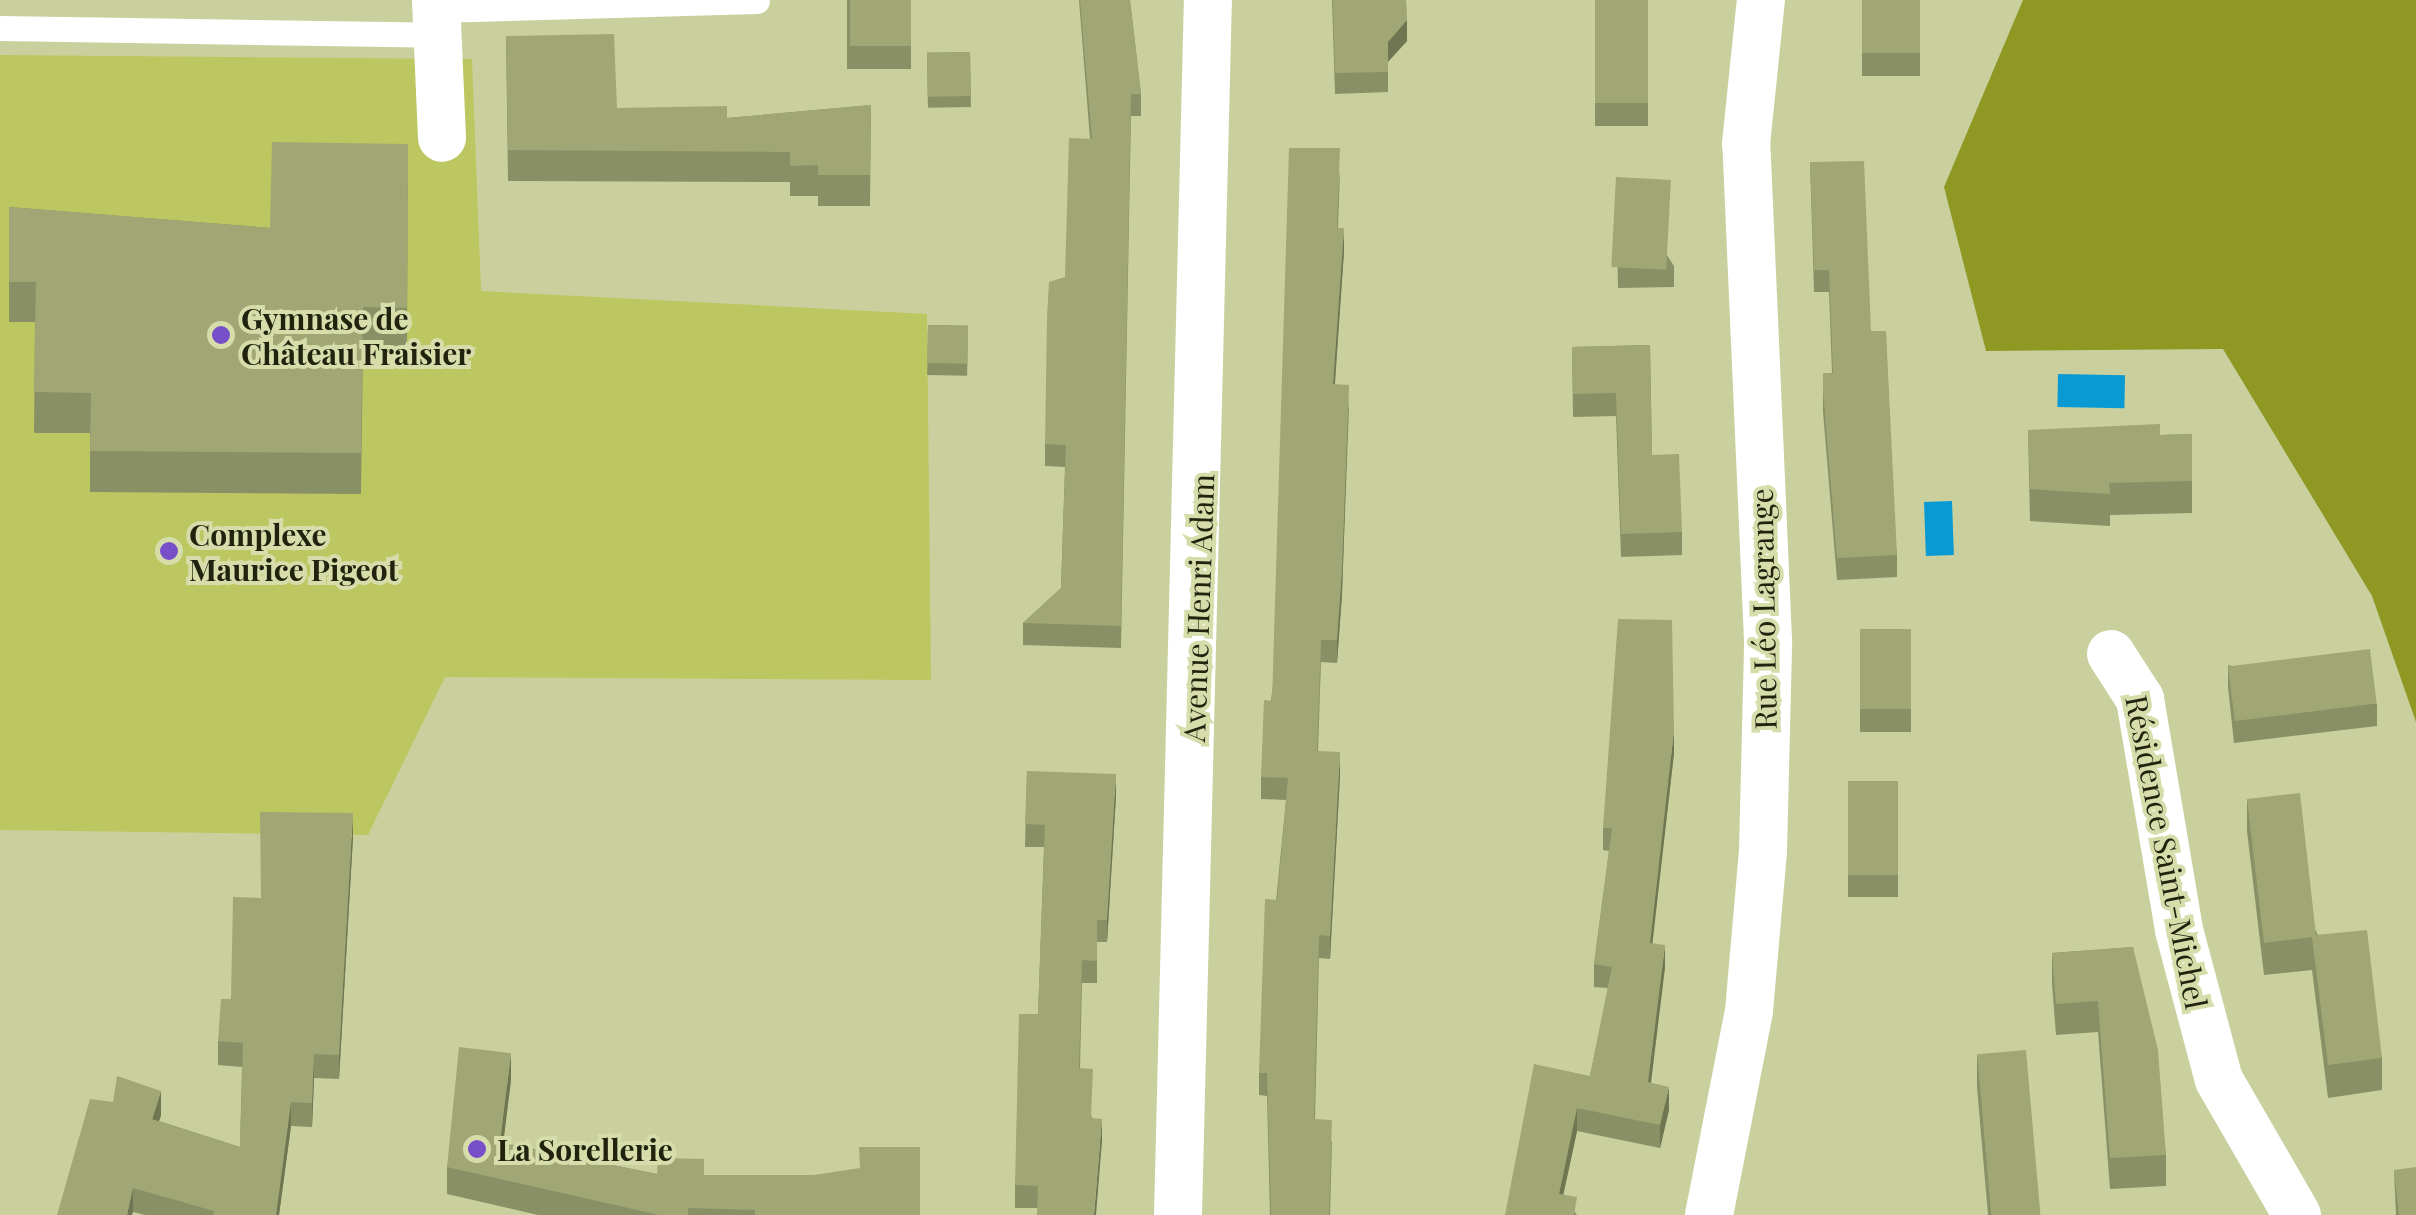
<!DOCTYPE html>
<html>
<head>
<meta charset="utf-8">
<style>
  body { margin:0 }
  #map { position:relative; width:2416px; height:1215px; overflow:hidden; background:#c9d09d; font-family:"Playfair Display",serif }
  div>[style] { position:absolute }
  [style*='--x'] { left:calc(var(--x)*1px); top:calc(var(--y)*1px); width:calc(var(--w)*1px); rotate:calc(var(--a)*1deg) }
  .green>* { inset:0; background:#bcc761 }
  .forest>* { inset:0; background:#8e9823 }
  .water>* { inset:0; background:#099ad4; transform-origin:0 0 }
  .lane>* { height:25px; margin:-12.5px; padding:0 12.5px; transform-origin:12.5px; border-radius:12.5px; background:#fff }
  .street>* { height:48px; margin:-24px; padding:0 24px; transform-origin:24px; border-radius:24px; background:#fff }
  .wall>* { inset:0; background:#8a9065; transform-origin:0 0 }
  .shaded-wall>* { inset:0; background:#707552 }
  .building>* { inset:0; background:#a0a775; transform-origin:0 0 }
  .dots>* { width:28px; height:28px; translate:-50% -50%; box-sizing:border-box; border:5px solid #d6ddaa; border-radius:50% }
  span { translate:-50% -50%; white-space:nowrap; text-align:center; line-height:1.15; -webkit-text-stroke:8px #d6ddaa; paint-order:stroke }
  .poi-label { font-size:30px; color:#21230f; font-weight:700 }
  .left { translate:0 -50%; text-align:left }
  .street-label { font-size:30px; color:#21230f }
</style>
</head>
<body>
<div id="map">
  <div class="green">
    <i style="clip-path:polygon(0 55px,472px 59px,481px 291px,927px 314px,931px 680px,445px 677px,368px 835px,0 830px)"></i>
  </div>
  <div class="forest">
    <i style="clip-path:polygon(2023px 0,2416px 0,2416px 722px,2372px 596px,2223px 349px,1986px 351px,1944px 187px)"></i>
  </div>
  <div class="water">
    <i style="left:2058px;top:374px;width:67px;height:33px;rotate:1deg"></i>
    <i style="left:1952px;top:501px;width:54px;height:28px;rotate:88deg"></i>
  </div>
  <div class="lane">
    <i style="--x:436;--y:10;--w:321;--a:-1.6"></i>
    <i style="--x:0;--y:28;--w:437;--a:0.9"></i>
  </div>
  <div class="street">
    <i style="--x:436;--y:0;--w:138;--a:87.5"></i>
    <i style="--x:2111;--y:654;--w:54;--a:57.2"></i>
    <i style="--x:2140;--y:699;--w:234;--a:80.4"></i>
    <i style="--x:2179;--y:930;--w:155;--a:75.1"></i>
    <i style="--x:2219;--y:1080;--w:156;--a:60"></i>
    <i style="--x:1178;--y:1215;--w:1215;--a:-88.59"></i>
    <i style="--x:1709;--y:1215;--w:208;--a:-78.9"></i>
    <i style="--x:1749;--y:1011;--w:160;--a:-85"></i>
    <i style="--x:1763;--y:852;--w:212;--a:-88.6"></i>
    <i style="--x:1768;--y:640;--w:496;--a:-92.5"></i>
    <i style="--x:1746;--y:144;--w:145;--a:-84.1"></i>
  </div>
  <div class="wall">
    <i style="left:847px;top:0;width:64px;height:69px"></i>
    <i style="clip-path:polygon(1079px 0,1130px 0,1141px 94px,1141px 116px,1131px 116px,1121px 648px,1023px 645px,1023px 623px,1061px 588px,1065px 467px,1045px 466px,1045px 444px,1065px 277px,1090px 139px)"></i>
    <i style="clip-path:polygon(1332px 0,1406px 0,1407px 41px,1388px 61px,1388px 92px,1335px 94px)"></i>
    <i style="left:1595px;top:0;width:53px;height:126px"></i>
    <i style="left:1862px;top:0;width:58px;height:76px"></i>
    <i style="clip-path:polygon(506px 36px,617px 108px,727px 118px,871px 105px,870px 206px,818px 206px,818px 196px,790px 196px,790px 182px,508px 181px)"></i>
    <i style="left:970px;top:52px;width:55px;height:43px;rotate:89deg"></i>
    <i style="clip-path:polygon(408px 144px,407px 349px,363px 348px,361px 494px,90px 492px,90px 433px,34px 433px,35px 322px,9px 322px,9px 207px,270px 228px)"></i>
    <i style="clip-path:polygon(1810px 162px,1871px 331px,1897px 555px,1897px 577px,1837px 580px,1823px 412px,1823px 373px,1832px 373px,1829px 292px,1814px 292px)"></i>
    <i style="clip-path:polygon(1340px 171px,1338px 228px,1344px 251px,1335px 385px,1349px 408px,1342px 594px,1337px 663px,1321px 662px,1318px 751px,1340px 775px,1330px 959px,1319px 958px,1315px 1119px,1332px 1142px,1330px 1215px,1270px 1215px,1267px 1096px,1259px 1095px,1259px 1073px,1286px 800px,1261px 799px,1261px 777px)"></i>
    <i style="clip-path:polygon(1616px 177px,1674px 266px,1674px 287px,1618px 288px)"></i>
    <i style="left:928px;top:325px;width:40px;height:50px;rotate:1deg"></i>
    <i style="clip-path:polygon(1650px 345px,1652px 455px,1682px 532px,1682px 555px,1621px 557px,1616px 416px,1573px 417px,1572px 347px)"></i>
    <i style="clip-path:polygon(2028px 430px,2160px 435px,2192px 434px,2192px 513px,2110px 515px,2110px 526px,2030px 521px)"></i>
    <i style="left:1860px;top:629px;width:51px;height:103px"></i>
    <i style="clip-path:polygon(2228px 665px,2377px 704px,2377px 726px,2234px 743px,2228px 687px)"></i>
    <i style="clip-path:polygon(1674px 753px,1652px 943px,1665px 967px,1651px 1083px,1669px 1110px,1660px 1148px,1577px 1131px,1563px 1195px,1577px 1215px,1505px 1215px,1590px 1076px,1608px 988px,1594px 987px,1594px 964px,1609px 851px,1603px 850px,1603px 828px)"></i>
    <i style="clip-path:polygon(1027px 771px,1116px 796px,1107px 942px,1097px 942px,1097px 983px,1082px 983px,1080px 1068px,1092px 1118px,1102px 1141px,1037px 1208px,1015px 1208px,1015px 1185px,1038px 1014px,1044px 847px,1025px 847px)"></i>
    <i style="left:1848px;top:781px;width:50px;height:116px"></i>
    <i style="clip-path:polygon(2247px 799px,2382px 1058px,2382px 1090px,2328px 1098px,2312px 970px,2264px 975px,2247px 831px)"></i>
    <i style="clip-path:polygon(353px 837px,339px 1079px,314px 1078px,312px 1127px,291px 1126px,279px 1215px,145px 1215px,133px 1212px,57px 1215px,161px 1115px,159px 1121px,240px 1147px,242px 1067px,218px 1065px,218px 1041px,261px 898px)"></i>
    <i style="clip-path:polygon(2133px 947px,2166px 1155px,2166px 1186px,2110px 1189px,2098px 1032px,2056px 1035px,2052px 984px,2052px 953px)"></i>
    <i style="clip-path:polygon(1977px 1054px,2039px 1215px,1988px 1215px,1977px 1087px)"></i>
    <i style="clip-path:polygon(511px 1080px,503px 1143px,657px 1174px,704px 1175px,920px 1215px,538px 1215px,447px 1194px,447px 1167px)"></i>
    <i style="clip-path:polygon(2394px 1170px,2416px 1215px,2396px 1215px)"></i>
  </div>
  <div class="shaded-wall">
    <i style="clip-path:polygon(1407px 20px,1407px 41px,1388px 62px,1388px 42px)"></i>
    <i style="clip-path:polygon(1344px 228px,1344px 251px,1333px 407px,1333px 384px)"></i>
    <i style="clip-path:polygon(1349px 385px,1342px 594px,1337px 663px,1337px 640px)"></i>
    <i style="clip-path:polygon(1674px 730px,1674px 753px,1650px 965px,1650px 943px)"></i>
    <i style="clip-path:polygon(1340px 752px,1340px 775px,1330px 959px,1330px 936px)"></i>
    <i style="clip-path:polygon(1116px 774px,1116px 796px,1107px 942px,1107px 920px)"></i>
    <i style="clip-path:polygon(353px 813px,353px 837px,339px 1079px,339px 1055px)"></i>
    <i style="clip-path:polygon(1665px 945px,1665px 967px,1648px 1105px,1648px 1082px)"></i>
    <i style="clip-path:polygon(511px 1053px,511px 1080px,500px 1169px,500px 1142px)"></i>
    <i style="clip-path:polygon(314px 1054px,314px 1078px,312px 1127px,312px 1103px)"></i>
    <i style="clip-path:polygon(1669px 1087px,1669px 1110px,1660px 1148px,1660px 1125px)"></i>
    <i style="clip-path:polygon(161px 1091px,161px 1115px,152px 1143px,152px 1119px)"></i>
    <i style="clip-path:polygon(291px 1102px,291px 1126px,279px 1215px,276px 1215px)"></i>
    <i style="clip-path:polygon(1577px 1108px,1577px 1131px,1559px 1215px,1559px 1194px)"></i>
    <i style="clip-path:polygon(1102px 1119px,1102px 1141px,1096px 1215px,1094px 1215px)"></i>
    <i style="clip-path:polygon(133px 1188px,133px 1212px,132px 1215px,127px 1215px)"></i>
  </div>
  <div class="building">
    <i style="left:850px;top:0;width:61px;height:46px"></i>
    <i style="clip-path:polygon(1080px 0,1130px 0,1141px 94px,1131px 94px,1121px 626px,1023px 623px,1061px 588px,1066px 445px,1045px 444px,1047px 317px,1049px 282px,1065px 277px,1069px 138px,1092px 139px)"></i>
    <i style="clip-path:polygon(1333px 0,1406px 0,1407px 20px,1388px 42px,1388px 72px,1335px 73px)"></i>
    <i style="left:1595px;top:0;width:53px;height:103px"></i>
    <i style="left:1862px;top:0;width:58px;height:53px"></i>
    <i style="clip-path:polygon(614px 34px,617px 108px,727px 106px,727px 118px,871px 105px,870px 175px,818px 175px,818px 165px,790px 166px,790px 152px,508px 150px,506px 36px)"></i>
    <i style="left:970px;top:52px;width:44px;height:43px;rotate:89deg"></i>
    <i style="clip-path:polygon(272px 142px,408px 144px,407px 308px,363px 307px,361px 453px,90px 451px,91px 393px,34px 392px,36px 282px,9px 282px,9px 207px,270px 228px)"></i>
    <i style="clip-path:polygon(1289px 148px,1340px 148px,1337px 228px,1344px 228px,1333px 384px,1349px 385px,1342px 572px,1337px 640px,1321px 640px,1317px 751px,1340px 752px,1330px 936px,1319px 935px,1314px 1119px,1332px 1120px,1329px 1215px,1271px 1215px,1267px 1073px,1259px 1073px,1265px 899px,1277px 900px,1288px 778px,1261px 777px,1264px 700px,1272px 701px)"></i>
    <i style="clip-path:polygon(1864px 161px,1871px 331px,1886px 331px,1897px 555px,1837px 558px,1823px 390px,1823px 373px,1833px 373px,1829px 270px,1814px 270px,1810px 162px)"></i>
    <i style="left:1616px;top:177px;width:55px;height:90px;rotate:3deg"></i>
    <i style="left:928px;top:325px;width:40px;height:38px;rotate:1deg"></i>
    <i style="clip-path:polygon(1650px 345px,1652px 455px,1679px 454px,1682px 532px,1621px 534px,1616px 393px,1573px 394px,1572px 347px)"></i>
    <i style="clip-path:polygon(2160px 424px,2160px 435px,2192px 434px,2192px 481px,2109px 483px,2110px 494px,2030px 489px,2028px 430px)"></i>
    <i style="clip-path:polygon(1618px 619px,1672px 620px,1674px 730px,1650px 943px,1665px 945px,1648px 1082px,1669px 1087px,1660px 1125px,1577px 1108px,1559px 1194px,1577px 1197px,1574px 1215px,1505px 1215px,1534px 1064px,1590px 1076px,1612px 967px,1594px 964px,1612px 828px,1603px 828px)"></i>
    <i style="left:1860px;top:629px;width:51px;height:80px"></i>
    <i style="left:2370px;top:649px;width:55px;height:143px;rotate:83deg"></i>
    <i style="clip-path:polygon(1027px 771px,1116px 774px,1107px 920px,1097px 920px,1097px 961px,1082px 960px,1079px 1068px,1093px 1069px,1091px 1118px,1102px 1119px,1094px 1215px,1037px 1215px,1038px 1186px,1015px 1185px,1019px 1014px,1038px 1014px,1045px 825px,1025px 824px)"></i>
    <i style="left:1848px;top:781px;width:50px;height:94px"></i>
    <i style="clip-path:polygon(2300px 793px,2316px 935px,2367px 930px,2382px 1058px,2328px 1065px,2312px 937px,2264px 943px,2247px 799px)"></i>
    <i style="clip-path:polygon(260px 812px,353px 813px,339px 1055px,314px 1054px,312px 1103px,291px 1102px,276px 1215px,213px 1215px,214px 1211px,133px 1188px,127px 1215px,57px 1215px,90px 1099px,113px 1102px,117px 1076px,161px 1091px,152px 1119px,240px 1147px,243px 1043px,218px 1041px,221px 999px,231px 999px,233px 897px,261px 898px)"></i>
    <i style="clip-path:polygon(2133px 947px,2158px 1050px,2166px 1155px,2110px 1158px,2098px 1001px,2056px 1004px,2052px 953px)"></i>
    <i style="clip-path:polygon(459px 1047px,511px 1053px,500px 1142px,657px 1174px,658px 1158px,704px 1159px,704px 1175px,814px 1175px,860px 1168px,859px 1147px,920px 1147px,920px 1215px,755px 1215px,755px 1210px,688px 1208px,688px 1215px,659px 1215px,447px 1167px)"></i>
    <i style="left:2026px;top:1050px;width:166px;height:49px;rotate:85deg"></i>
    <i style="clip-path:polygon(2416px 1167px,2416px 1215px,2399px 1215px,2394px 1170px)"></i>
  </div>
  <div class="dots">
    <i style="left:221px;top:335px;background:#7750c9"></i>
    <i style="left:169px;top:551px;background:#7750c9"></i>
    <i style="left:477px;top:1149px;background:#7750c9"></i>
  </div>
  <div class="poi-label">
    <span class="left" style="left:241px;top:335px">Gymnase de<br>Château Fraisier</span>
    <span class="left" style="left:189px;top:551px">Complexe<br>Maurice Pigeot</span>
    <span class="left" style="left:497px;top:1149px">La Sorellerie</span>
  </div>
  <div class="street-label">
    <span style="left:1198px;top:608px;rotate:-88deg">Avenue Henri Adam</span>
    <span style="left:1763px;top:609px;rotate:-91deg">Rue Léo Lagrange</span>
    <span style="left:2167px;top:852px;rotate:79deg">Résidence Saint-Michel</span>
  </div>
</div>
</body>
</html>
